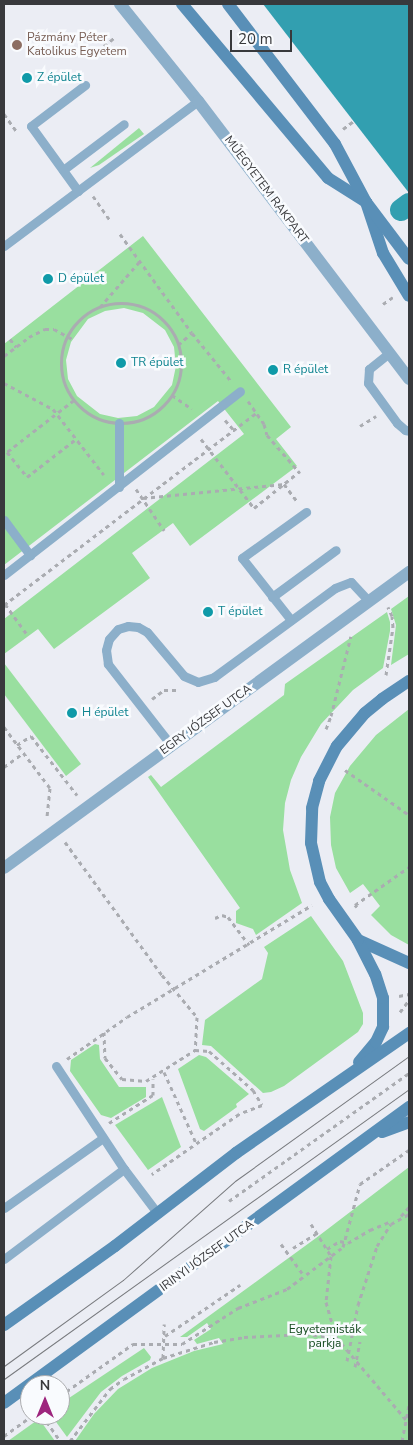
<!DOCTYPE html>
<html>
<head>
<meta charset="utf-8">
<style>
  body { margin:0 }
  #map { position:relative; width:413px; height:1445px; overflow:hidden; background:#ebedf4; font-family:"Nunito Sans",sans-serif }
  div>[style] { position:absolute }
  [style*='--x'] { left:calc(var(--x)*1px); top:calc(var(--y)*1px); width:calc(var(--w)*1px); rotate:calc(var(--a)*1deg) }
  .green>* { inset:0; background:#99df9f }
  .water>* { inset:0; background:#329fb0 }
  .canal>* { height:22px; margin:-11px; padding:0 11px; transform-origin:11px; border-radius:11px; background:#329fb0 }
  .path>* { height:3px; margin-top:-1.5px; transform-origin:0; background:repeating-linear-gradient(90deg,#aaacb1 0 4px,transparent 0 8px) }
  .path>.ring { margin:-1.5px; padding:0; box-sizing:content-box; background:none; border:3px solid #aaacb1; border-radius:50% }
  .service>* { height:9px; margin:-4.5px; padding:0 4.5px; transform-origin:4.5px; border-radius:4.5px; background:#8cafca }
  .minor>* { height:12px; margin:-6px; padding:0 6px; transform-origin:6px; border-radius:6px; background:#8cafca }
  .tertiary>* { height:12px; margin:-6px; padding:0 6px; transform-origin:6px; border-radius:6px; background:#8cafca }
  .secondary>* { height:12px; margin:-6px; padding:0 6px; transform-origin:6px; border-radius:6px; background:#598fb7 }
  .tram>* { height:1px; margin:-0.5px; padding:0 0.5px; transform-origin:0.5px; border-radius:0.5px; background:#787a7e }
  .dots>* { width:14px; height:14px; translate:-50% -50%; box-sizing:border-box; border:2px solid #f9fbfe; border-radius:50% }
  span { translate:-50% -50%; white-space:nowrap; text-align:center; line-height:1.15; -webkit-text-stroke:5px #f9fbfe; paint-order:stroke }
  .education-label { font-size:12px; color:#785e54 }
  .left { translate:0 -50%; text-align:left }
  .culture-label { font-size:12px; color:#0d838f }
  .street-label { font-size:12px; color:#38393c }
  .park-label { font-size:12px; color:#13491d }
  .frame { position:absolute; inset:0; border:5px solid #38393c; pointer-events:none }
  .north { position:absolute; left:20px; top:1375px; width:50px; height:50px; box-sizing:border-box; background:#f9fbfe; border:1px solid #acadb0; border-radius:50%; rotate:0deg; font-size:14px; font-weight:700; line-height:20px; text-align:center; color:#38393c }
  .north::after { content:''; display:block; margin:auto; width:18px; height:22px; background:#9d257d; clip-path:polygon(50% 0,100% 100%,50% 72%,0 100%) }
  .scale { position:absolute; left:230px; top:30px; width:62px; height:22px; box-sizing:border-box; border:2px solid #38393c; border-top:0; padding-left:6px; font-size:15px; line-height:18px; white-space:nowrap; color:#38393c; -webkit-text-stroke:4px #f9fbfe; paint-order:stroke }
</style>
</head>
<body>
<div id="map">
  <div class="green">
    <i style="clip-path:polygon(139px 128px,144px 134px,99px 165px,90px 168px)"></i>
    <i style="clip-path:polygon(evenodd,143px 236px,291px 427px,276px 439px,297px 466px,190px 546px,173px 523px,132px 553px,150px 578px,54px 649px,38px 629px,4px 654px,4px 619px,244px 434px,218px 401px,4px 565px,4px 344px,143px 236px,124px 308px,143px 313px,165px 330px,174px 347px,176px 366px,172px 385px,154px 407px,137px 416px,118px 418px,100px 414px,77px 396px,68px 379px,66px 360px,71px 342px,88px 319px,105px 311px,124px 308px)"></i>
    <i style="clip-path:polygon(409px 596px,409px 654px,391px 665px,396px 625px,391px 609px)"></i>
    <i style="clip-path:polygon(387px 612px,390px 622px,390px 631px,383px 668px,353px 690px,321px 724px,301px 757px,291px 780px,285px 803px,283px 830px,290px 870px,302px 903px,256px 935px,253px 929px,236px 923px,236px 911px,240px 908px,148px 777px,151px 775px,161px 787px,284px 695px,285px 684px)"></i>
    <i style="clip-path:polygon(4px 663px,81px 764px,66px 776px,4px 694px)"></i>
    <i style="clip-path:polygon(409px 709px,409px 945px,391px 935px,371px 915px,380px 906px,363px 884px,350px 893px,336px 868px,331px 845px,330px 817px,335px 793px,350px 766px,376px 735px)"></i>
    <i style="clip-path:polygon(311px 916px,343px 961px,363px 1013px,363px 1024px,358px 1032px,284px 1086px,271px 1092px,263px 1093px,211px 1046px,202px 1045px,205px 1020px,262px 979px,268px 953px,264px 947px)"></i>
    <i style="clip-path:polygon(95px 1044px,99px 1045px,100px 1059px,119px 1087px,146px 1087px,146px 1097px,111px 1118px,101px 1115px,70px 1071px,71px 1060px)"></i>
    <i style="clip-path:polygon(199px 1055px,206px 1057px,249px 1094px,236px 1104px,237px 1107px,204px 1131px,200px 1129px,178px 1069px)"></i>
    <i style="clip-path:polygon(162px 1097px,181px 1147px,148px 1170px,115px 1125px)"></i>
    <i style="clip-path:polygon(409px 1167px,409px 1441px,75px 1441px,94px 1414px,118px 1389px,152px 1368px,194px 1351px,223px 1344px,219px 1338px,197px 1344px,194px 1340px,211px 1329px,207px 1323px,187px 1337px,180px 1337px,316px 1238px)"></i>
    <i style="clip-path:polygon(144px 1348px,151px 1357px,150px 1360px,122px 1376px,101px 1392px,67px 1437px,51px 1415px,60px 1415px,60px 1404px)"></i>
    <i style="clip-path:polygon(36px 1421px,42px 1423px,55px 1441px,8px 1441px)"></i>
  </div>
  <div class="water">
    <i style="clip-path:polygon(263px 4px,409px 4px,409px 193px)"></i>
  </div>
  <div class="canal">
    <i style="--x:401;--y:210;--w:10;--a:-37"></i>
  </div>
  <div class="path">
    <i style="--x:104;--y:46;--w:13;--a:-39"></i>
    <i style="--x:4;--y:114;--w:22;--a:54"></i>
    <i style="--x:343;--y:129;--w:15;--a:-37"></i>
    <i style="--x:93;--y:196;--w:29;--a:55"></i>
    <i style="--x:120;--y:234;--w:122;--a:54"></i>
    <i style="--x:192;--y:333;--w:62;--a:50.9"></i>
    <i class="ring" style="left:61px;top:303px;width:117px;height:117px"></i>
    <i style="--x:383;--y:304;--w:12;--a:-35"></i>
    <i style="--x:100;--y:307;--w:61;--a:-49"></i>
    <i style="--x:10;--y:339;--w:10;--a:53"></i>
    <i style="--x:178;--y:345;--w:18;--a:-41"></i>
    <i style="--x:4;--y:356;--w:31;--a:-37"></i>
    <i style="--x:29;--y:337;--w:18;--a:-27"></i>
    <i style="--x:45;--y:329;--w:9;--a:0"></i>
    <i style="--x:54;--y:329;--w:21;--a:29"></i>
    <i style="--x:4;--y:383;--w:55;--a:28"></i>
    <i style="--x:53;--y:409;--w:83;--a:52.3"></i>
    <i style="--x:172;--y:395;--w:24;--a:35"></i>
    <i style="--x:74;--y:400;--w:85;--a:142.2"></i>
    <i style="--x:7;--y:452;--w:32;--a:51"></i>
    <i style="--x:27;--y:477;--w:62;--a:-37.8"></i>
    <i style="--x:248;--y:401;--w:28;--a:55"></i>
    <i style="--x:264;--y:424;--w:11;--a:75"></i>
    <i style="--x:267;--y:435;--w:49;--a:49.1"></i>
    <i style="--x:225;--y:420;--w:12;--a:48"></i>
    <i style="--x:360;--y:426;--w:19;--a:-32"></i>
    <i style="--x:201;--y:439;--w:87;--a:52.5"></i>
    <i style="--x:254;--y:508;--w:59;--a:-38.8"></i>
    <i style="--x:136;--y:489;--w:50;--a:55.7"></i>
    <i style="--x:143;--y:498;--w:142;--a:-5.7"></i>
    <i style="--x:284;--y:484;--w:21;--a:53"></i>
    <i style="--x:5;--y:604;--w:39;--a:54"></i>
    <i style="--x:4;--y:605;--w:318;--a:-37.3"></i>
    <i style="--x:386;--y:675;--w:49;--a:-81.7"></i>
    <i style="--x:393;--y:627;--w:11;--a:-95"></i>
    <i style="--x:392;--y:616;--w:10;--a:-114"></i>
    <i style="--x:152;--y:699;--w:15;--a:-37"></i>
    <i style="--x:164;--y:690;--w:14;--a:0"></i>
    <i style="--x:4;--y:727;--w:76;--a:53"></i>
    <i style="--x:50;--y:788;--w:29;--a:96"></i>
    <i style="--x:326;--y:729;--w:14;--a:-69"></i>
    <i style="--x:331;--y:716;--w:82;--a:-76"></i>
    <i style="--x:17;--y:745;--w:17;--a:-33"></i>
    <i style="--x:31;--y:736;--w:75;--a:52.1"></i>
    <i style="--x:4;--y:767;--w:24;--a:-36"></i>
    <i style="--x:345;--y:770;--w:78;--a:35.1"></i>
    <i style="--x:65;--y:842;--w:165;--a:53.9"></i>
    <i style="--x:162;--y:975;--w:55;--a:50.2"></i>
    <i style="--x:197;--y:1017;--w:33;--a:93"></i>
    <i style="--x:357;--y:907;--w:3;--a:-135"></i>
    <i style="--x:355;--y:905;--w:66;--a:-35.1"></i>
    <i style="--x:215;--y:918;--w:8;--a:-23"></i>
    <i style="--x:222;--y:915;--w:6;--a:18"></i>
    <i style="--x:228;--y:917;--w:35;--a:53"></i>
    <i style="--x:399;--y:996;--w:10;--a:-11"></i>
    <i style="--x:400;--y:1012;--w:15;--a:-53"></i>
    <i style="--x:104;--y:1032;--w:26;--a:88"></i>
    <i style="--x:105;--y:1058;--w:27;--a:51"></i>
    <i style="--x:122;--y:1079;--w:24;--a:5"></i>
    <i style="--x:146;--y:1081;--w:58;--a:-32.3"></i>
    <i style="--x:195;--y:1050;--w:14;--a:4"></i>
    <i style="--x:209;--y:1051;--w:59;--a:41.6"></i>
    <i style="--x:253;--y:1090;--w:17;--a:59"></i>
    <i style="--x:262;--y:1105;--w:25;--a:159"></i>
    <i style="--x:239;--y:1114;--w:106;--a:145.4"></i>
    <i style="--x:67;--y:1059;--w:73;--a:-35"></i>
    <i style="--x:127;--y:1017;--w:216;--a:-31.2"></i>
    <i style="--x:164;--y:1072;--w:78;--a:65.7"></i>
    <i style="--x:109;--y:1123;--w:52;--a:-32.5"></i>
    <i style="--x:153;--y:1095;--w:16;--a:-90"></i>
    <i style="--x:229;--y:1201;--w:221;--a:-35.4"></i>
    <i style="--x:401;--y:1216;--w:12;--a:-48"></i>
    <i style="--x:311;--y:1224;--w:38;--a:58"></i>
    <i style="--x:331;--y:1256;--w:46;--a:96.2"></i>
    <i style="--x:326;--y:1302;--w:36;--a:74"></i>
    <i style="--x:336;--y:1337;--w:113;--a:49.7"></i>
    <i style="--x:281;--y:1244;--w:39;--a:54"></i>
    <i style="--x:293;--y:1248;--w:28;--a:-32"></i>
    <i style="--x:327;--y:1249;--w:15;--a:-32"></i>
    <i style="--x:340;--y:1241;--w:8;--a:14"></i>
    <i style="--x:348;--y:1243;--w:26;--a:-31"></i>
    <i style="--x:370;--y:1230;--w:23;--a:-23"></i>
    <i style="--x:165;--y:1336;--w:91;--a:-34.2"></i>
    <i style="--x:163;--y:1358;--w:53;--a:-17.4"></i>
    <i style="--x:214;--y:1342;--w:30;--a:-9"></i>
    <i style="--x:244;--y:1337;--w:61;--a:-2.8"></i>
    <i style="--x:305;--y:1334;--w:31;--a:6"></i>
    <i style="--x:347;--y:1361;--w:57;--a:-78.9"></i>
    <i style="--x:358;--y:1305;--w:62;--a:-72.1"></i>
    <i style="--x:377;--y:1246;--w:26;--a:-58"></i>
    <i style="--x:391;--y:1224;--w:21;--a:-29"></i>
    <i style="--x:355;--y:1367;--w:26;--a:-79"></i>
    <i style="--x:60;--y:1396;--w:90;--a:-35.5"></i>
    <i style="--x:133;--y:1344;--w:49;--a:0"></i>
    <i style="--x:182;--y:1344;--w:67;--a:-32.7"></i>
    <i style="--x:238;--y:1308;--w:53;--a:-21.2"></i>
    <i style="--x:287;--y:1289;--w:70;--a:-36.9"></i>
    <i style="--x:343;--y:1247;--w:65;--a:-74.9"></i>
    <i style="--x:360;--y:1184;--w:60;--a:-34.8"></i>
    <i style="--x:42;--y:1415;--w:32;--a:55"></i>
    <i style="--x:4;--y:1436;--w:36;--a:-36"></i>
    <i style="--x:70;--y:1441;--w:66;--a:-52.4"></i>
    <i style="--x:110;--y:1389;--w:17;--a:-36"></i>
    <i style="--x:124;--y:1379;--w:44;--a:-28.3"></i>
    <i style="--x:163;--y:1358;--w:34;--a:-88"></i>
    <i style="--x:402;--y:1441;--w:37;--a:-79"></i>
  </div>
  <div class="service">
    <i style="--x:63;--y:170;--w:76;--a:-37"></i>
    <i style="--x:78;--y:191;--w:80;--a:-125.9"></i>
    <i style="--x:31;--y:126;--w:68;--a:-37.2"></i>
    <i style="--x:4;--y:246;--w:242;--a:-36.8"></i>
    <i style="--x:389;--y:353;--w:26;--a:141"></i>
    <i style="--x:369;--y:369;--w:14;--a:94"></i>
    <i style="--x:368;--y:383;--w:49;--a:54.1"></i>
    <i style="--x:397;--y:423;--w:11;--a:41"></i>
    <i style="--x:405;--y:430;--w:4;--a:14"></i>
    <i style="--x:119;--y:487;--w:64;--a:-90"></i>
    <i style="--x:4;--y:520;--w:44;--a:53.4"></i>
    <i style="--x:4;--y:575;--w:299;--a:-37.9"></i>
    <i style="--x:272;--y:597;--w:79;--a:-36.3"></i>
    <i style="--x:291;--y:620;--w:79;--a:-128.3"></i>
    <i style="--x:242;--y:558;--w:79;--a:-35.7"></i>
    <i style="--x:171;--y:745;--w:103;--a:-127.9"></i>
    <i style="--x:108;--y:664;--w:14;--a:-98"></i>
    <i style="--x:106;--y:650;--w:11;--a:-75"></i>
    <i style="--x:109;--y:639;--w:13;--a:-48"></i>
    <i style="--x:118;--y:629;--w:10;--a:-17"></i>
    <i style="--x:128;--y:626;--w:10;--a:6"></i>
    <i style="--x:138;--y:627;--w:10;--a:29"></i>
    <i style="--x:147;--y:632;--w:57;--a:49.9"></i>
    <i style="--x:184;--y:676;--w:15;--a:23"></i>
    <i style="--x:198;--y:682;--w:17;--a:-17"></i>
    <i style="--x:214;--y:677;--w:150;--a:-36.3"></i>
    <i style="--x:335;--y:588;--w:17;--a:-21"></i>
    <i style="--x:351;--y:582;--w:26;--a:47"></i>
    <i style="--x:56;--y:1066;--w:123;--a:56.6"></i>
    <i style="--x:124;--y:1169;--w:56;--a:52.9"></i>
    <i style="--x:4;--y:1208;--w:121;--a:-35.3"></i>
    <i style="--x:4;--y:1259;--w:150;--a:-36.9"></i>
  </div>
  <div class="minor">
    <i style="--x:4;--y:868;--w:502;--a:-36.16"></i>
  </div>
  <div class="tertiary">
    <i style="--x:120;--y:4;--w:124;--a:51.2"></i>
    <i style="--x:198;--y:101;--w:349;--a:52.8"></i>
  </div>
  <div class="secondary">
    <i style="--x:182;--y:4;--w:227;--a:50"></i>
    <i style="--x:328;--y:178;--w:45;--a:32.3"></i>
    <i style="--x:366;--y:202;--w:54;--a:71.6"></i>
    <i style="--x:383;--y:253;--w:50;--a:58.8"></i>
    <i style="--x:228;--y:4;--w:176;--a:52.6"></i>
    <i style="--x:335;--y:144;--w:66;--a:61.9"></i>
    <i style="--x:366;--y:202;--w:71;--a:53"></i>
    <i style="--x:358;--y:940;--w:56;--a:24.3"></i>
    <i style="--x:359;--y:1062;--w:26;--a:-50"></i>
    <i style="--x:376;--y:1042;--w:17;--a:-65"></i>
    <i style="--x:383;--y:1027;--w:29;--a:-90"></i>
    <i style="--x:383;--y:998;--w:25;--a:-108"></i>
    <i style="--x:375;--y:974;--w:38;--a:-117"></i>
    <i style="--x:358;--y:940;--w:50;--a:-125.3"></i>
    <i style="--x:329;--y:899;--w:19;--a:-118"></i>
    <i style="--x:320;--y:882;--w:40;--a:-103"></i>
    <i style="--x:311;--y:843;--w:35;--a:-88"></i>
    <i style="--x:312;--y:808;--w:28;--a:-75"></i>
    <i style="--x:319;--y:781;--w:39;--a:-63"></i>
    <i style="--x:337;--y:746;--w:43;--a:-49.7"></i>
    <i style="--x:365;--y:713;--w:22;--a:-39"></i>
    <i style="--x:382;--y:699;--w:32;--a:-34"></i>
    <i style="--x:382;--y:1132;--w:29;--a:-20"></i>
    <i style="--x:4;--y:1325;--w:136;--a:-35.4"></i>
    <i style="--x:115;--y:1246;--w:153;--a:-37.5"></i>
    <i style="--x:236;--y:1153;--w:211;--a:-34.7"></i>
    <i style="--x:4;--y:1403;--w:502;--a:-36.16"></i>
  </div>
  <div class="tram">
    <i style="--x:4;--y:1366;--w:147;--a:-35.9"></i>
    <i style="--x:123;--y:1280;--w:149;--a:-41.5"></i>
    <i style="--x:235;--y:1181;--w:214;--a:-35.7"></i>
    <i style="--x:4;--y:1379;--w:498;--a:-35.6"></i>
  </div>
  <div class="dots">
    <i style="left:17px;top:45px;background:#8d6e63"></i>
    <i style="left:27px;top:78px;background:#0f9aa8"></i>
    <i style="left:48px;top:279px;background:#0f9aa8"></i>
    <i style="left:121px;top:363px;background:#0f9aa8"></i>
    <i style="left:273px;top:370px;background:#0f9aa8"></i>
    <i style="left:208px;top:612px;background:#0f9aa8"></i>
    <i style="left:72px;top:713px;background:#0f9aa8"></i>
  </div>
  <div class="education-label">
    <span class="left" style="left:27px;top:45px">Pázmány Péter<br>Katolikus Egyetem</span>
  </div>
  <div class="culture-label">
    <span class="left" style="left:37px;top:78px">Z épület</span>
    <span class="left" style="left:58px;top:279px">D épület</span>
    <span class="left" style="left:131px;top:363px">TR épület</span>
    <span class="left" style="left:283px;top:370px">R épület</span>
    <span class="left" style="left:218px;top:612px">T épület</span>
    <span class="left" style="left:82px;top:713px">H épület</span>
  </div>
  <div class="street-label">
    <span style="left:266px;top:190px;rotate:53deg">MŰEGYETEM RAKPART</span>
    <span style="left:206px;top:720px;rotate:-36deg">EGRY JÓZSEF UTCA</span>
    <span style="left:207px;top:1256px;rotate:-36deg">IRINYI JÓZSEF UTCA</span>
  </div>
  <div class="park-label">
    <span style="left:325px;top:1337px">Egyetemisták<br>parkja</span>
  </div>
  <div class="frame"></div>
  <div class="north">N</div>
  <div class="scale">20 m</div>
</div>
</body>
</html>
